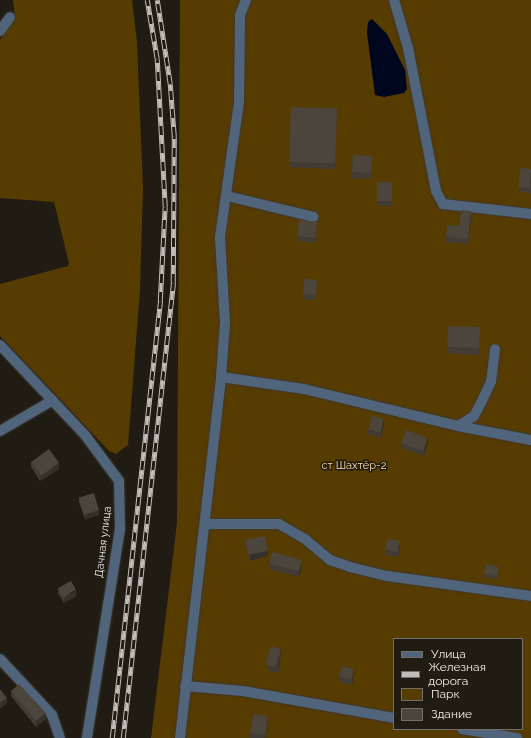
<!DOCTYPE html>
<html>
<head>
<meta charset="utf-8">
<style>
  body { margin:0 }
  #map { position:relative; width:531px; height:738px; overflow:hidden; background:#201b13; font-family:Raleway,sans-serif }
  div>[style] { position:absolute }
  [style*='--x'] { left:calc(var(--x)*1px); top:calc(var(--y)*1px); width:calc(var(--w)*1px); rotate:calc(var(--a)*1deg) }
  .green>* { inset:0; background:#573c02 }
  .water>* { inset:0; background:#00061d }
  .roads { filter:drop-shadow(0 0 1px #3d3831) drop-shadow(0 0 1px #3d3831) }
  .minor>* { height:10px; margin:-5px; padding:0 5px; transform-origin:5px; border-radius:5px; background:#50647b }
  .rail>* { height:4.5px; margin-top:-2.25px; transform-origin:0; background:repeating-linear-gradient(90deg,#201b13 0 9px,#c1bdb7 0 18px); box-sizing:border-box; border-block:1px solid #c1bdb7 }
  .wall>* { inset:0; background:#403b34; transform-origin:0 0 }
  .shaded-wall>* { inset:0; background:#34302a }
  .building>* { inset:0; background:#4b453c; transform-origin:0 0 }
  span { translate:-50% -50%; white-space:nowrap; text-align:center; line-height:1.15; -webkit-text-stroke:3px #201b13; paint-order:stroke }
  .park-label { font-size:11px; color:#fedda8 }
  .street-label { font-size:11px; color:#f0ece7 }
  .legend { position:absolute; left:393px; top:638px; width:130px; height:92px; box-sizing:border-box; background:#201b13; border:1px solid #736f68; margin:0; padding:5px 7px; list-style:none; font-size:12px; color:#f0ece7 }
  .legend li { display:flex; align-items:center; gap:8px; height:20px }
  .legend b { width:20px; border:1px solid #736f68 }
</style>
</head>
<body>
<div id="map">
  <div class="green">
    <i style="clip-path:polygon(13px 0,132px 0,137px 42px,143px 188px,140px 290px,128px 445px,116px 454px,109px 451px,0 336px,0 284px,68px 266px,69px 263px,54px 202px,0 198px,0 40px,15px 16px)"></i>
    <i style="clip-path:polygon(evenodd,180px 0,531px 0,531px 738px,151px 738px,177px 523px,180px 0,394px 639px,522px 639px,522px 729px,394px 729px,394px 639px)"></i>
  </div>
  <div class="water">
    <i style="clip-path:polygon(372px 19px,387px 34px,405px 70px,407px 89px,404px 93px,384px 97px,375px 95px,367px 33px,368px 22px)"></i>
  </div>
  <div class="roads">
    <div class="minor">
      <i style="--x:394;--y:0;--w:50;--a:73.7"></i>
      <i style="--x:408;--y:48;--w:146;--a:78.9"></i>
      <i style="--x:436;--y:191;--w:15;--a:62"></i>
      <i style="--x:443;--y:204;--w:89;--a:6.5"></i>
      <i style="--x:0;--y:31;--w:17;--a:-54"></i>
      <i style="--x:227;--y:196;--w:89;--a:13.6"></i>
      <i style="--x:0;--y:345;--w:124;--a:46.6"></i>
      <i style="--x:85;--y:435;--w:57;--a:53.5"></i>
      <i style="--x:119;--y:481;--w:48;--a:88.8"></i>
      <i style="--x:120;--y:529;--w:212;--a:99"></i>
      <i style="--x:221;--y:377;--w:84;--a:8.2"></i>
      <i style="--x:304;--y:389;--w:158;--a:13.5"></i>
      <i style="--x:458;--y:426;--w:19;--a:-32"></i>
      <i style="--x:474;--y:416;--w:15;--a:-62"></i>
      <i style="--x:481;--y:403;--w:23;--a:-65"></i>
      <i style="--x:491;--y:382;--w:33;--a:-83"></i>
      <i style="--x:458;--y:426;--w:74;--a:10.9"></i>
      <i style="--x:0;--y:431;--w:61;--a:-30.3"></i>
      <i style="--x:207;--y:524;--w:72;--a:0"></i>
      <i style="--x:279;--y:524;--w:30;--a:30"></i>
      <i style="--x:305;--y:539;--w:33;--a:40"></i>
      <i style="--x:330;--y:560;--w:21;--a:19"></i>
      <i style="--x:350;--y:567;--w:38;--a:14"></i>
      <i style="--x:387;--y:576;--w:145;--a:7.9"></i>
      <i style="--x:0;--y:659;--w:76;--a:47.1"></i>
      <i style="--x:52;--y:715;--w:24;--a:71"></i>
      <i style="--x:185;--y:686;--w:58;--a:4.9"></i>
      <i style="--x:243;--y:691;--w:153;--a:10.1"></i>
      <i style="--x:462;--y:729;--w:56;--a:9.3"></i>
      <i style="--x:180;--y:738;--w:363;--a:-83.5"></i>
      <i style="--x:221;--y:377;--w:55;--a:-85.8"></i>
      <i style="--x:225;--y:322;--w:85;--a:-93.4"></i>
      <i style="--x:220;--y:237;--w:136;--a:-82"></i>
      <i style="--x:239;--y:102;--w:87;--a:-89.3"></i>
      <i style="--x:240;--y:15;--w:16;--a:-68"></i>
    </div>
  </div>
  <div class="rail">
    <i style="--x:112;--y:738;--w:440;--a:-83.7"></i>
    <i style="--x:160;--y:301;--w:94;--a:-87"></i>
    <i style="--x:165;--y:207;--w:148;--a:-93.1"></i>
    <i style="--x:157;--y:59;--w:60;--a:-99.6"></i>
    <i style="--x:123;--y:738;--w:458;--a:-83.7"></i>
    <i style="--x:173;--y:283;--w:147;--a:-89.6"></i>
    <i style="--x:174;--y:136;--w:52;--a:-94.4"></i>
    <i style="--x:170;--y:84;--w:85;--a:-98.8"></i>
  </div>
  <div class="wall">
    <i style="clip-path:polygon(337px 109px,335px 169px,290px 167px,290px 162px)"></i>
    <i style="left:353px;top:155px;width:19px;height:23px;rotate:3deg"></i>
    <i style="clip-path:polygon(531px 169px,531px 193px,519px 192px,519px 187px)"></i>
    <i style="left:377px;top:182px;width:15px;height:24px"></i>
    <i style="clip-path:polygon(471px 217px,468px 244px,446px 242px,446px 237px)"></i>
    <i style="clip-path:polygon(317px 227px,316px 243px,298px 241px,298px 236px)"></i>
    <i style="clip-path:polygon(317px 285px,316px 300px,303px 299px,303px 294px)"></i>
    <i style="clip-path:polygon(480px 333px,479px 355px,447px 353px,447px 347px)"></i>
    <i style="clip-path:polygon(384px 425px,381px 438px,368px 434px,368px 429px)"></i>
    <i style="clip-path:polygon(402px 443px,428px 443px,424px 456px,402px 448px)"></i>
    <i style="clip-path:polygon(31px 462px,59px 469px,40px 481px,31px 467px)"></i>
    <i style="clip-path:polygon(79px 497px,99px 515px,85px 519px,79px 502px)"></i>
    <i style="clip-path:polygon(246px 541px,268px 556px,250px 561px,246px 546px)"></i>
    <i style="clip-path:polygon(400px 546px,398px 557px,385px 555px,385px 550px)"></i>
    <i style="clip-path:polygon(269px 564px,302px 566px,299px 577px,269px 569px)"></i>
    <i style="clip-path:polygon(499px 570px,497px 579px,484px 577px,484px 574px)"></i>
    <i style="clip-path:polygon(58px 588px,76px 596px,64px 603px,58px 593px)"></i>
    <i style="clip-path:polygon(281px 654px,278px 673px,267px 670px,267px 665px)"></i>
    <i style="clip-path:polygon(354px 674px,352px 685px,339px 682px,339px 677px)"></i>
    <i style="clip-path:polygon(11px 691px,46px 719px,36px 727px,11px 696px)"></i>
    <i style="clip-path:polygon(268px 721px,266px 738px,250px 738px,250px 733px)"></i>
  </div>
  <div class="shaded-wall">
    <i style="clip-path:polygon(471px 211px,471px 217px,468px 244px,468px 239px)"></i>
    <i style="clip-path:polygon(384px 419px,384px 425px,381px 438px,381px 432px)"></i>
    <i style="clip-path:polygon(428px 438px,428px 443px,424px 456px,424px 450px)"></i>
    <i style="clip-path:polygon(59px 463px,59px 469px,40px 481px,40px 476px)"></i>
    <i style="clip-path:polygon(99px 510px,99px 515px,85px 519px,85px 514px)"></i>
    <i style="clip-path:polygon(400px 541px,400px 546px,398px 557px,398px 552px)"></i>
    <i style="clip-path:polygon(268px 551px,268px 556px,250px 561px,250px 555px)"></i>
    <i style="clip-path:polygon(302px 560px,302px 566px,299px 577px,299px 572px)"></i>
    <i style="clip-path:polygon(76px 590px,76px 596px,64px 603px,64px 598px)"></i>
    <i style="clip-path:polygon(281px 649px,281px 654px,278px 673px,278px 667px)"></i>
    <i style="clip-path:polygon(354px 669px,354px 674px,352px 685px,352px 680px)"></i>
    <i style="clip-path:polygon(7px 698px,7px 703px,0 709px,0 703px)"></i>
    <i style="clip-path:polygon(46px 713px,46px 719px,36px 727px,36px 721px)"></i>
    <i style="clip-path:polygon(268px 716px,268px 721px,265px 738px,265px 736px)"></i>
  </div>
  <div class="building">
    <i style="left:291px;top:107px;width:46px;height:55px;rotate:2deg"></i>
    <i style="left:353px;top:155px;width:19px;height:17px;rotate:3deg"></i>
    <i style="left:520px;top:168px;width:11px;height:19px;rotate:5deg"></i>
    <i style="left:377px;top:182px;width:15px;height:19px"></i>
    <i style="clip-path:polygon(461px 210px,471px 211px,468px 239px,446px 237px,447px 225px,459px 226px)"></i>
    <i style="left:299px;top:220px;width:18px;height:16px;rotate:6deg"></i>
    <i style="left:304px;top:279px;width:13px;height:15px;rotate:4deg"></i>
    <i style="left:448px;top:326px;width:32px;height:21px;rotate:2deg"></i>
    <i style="left:372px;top:416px;width:12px;height:14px;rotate:14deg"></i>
    <i style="left:406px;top:430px;width:23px;height:14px;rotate:20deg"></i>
    <i style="left:49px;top:449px;width:17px;height:22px;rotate:54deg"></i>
    <i style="left:94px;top:493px;width:18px;height:16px;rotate:74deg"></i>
    <i style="left:265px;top:536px;width:15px;height:20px;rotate:79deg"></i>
    <i style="left:387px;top:539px;width:13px;height:11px;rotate:9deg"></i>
    <i style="left:272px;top:552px;width:31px;height:12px;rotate:15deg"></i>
    <i style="left:486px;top:564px;width:13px;height:10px;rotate:13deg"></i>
    <i style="left:71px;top:581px;width:10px;height:15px;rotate:61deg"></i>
    <i style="left:271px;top:646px;width:10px;height:19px;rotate:17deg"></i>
    <i style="left:342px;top:666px;width:12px;height:11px;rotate:14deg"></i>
    <i style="clip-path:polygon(19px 684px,46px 713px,36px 721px,11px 691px)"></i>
    <i style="clip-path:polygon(0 689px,7px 698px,0 703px)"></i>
    <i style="left:253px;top:714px;width:15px;height:19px;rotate:8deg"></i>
  </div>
  <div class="park-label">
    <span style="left:354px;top:466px">ст Шахтёр-2</span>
  </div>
  <div class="street-label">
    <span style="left:104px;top:542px;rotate:-83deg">Дачная улица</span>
  </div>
  <ul class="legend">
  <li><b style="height:5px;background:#50647b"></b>Улица</li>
  <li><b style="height:5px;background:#c1bdb7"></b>Железная дорога</li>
  <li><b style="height:11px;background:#573c02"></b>Парк</li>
  <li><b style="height:11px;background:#4b453c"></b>Здание</li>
  </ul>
</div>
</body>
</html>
